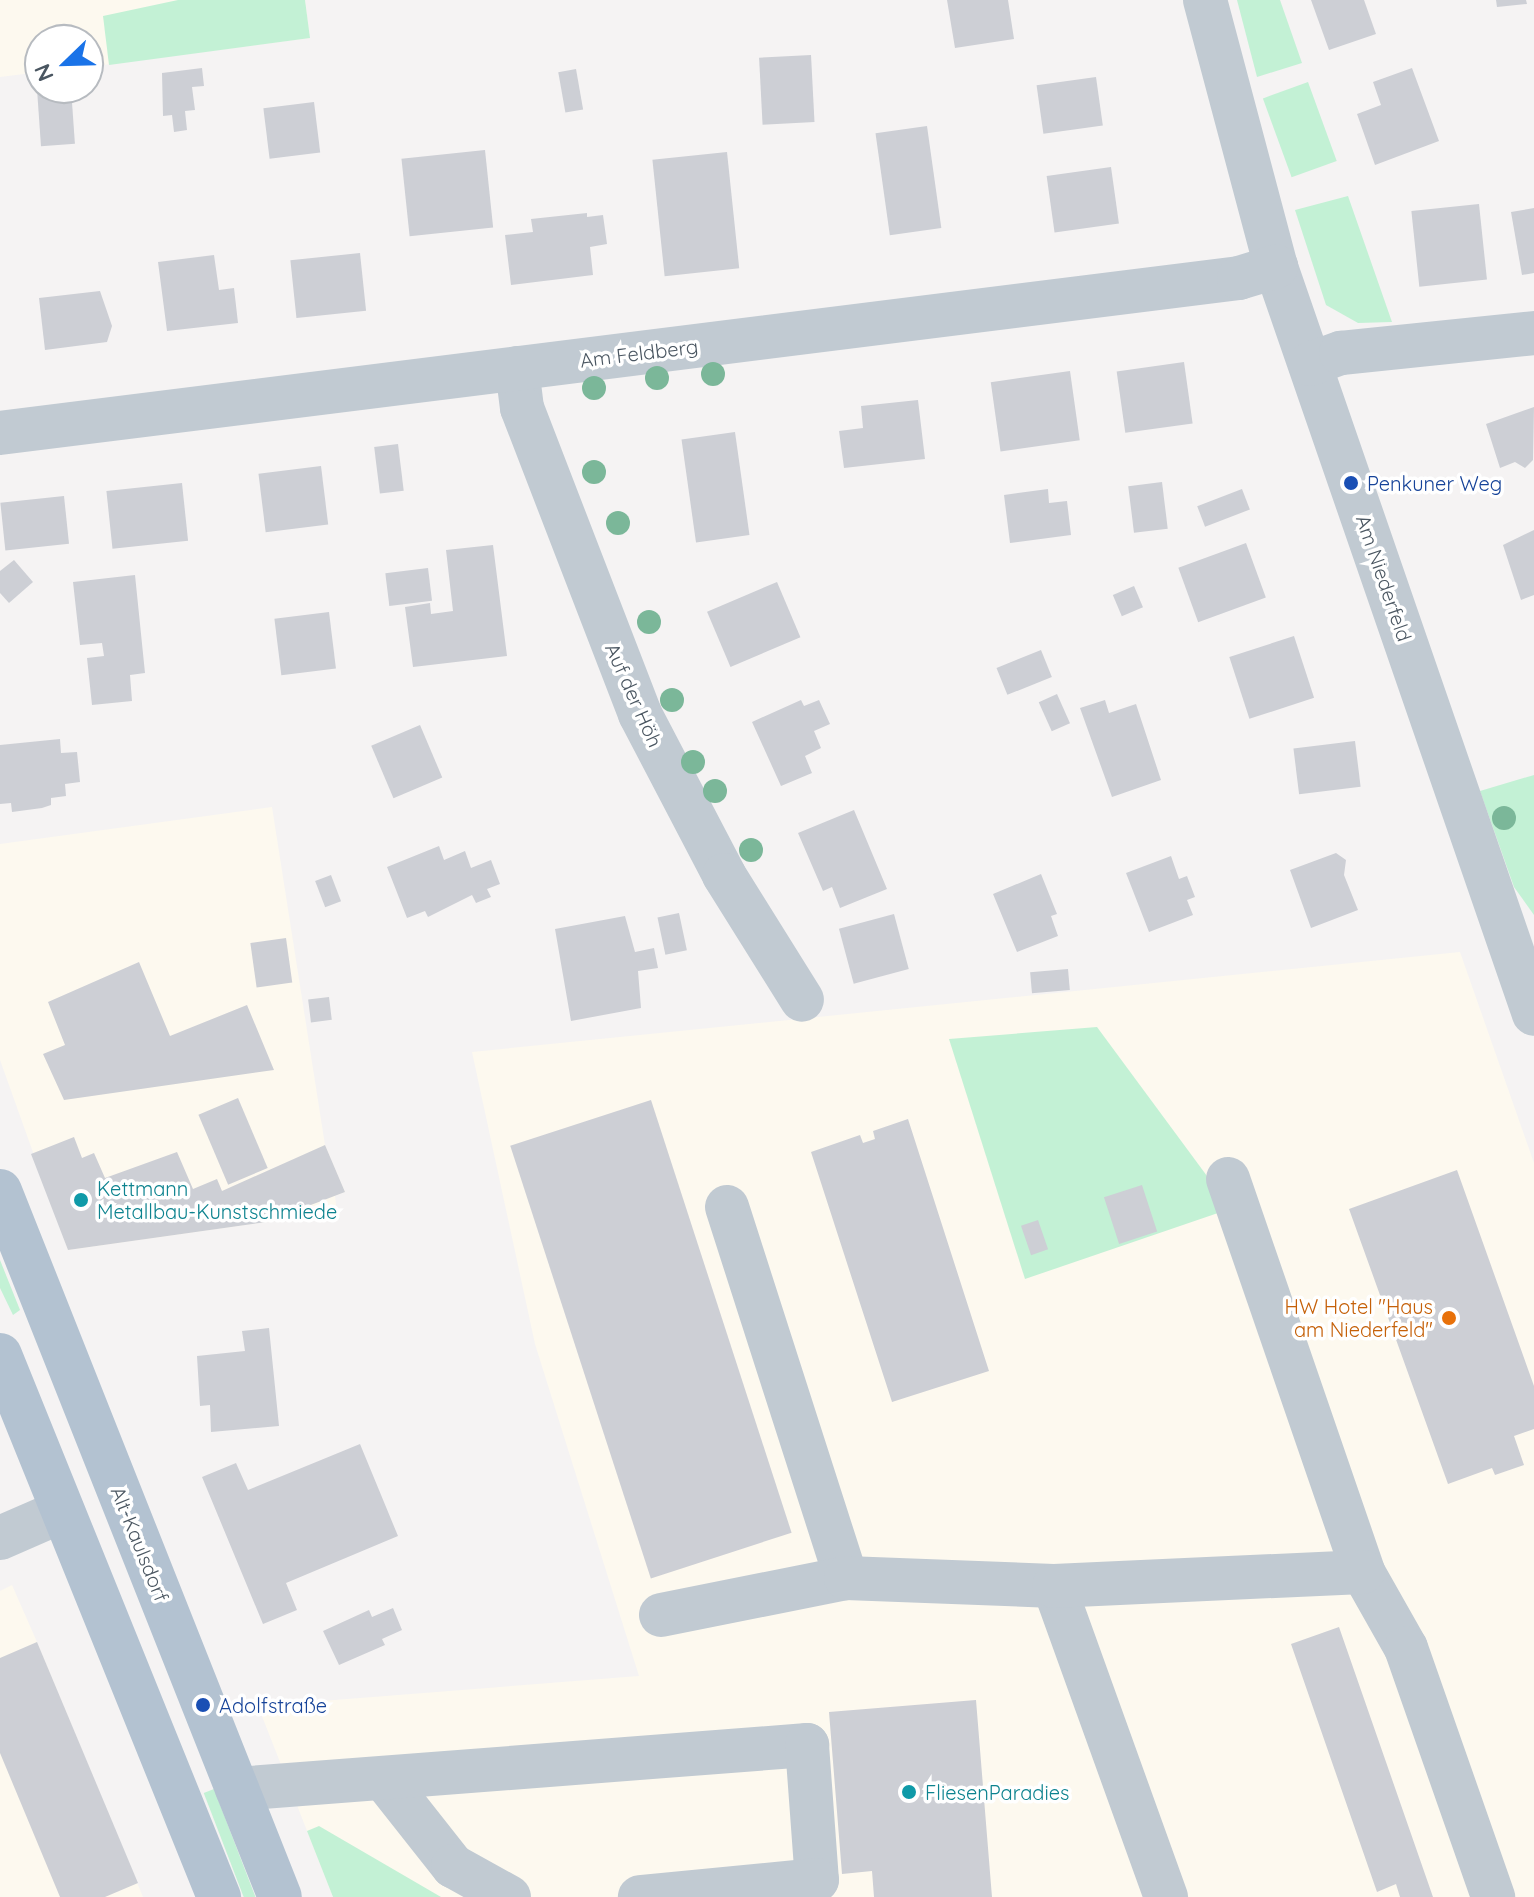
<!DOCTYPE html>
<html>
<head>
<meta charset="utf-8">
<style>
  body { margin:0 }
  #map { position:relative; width:1534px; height:1897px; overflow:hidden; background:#f5f3f3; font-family:Quicksand,sans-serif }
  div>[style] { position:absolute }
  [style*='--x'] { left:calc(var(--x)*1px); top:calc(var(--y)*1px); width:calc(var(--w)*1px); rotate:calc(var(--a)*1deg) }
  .commercial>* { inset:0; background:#fdf9ef }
  .green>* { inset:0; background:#c3f1d5; transform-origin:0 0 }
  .building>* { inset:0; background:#cdcfd5; transform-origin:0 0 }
  .minor>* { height:44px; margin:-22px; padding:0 22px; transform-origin:22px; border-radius:22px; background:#c1cad2 }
  .major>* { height:44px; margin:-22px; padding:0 22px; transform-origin:22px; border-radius:22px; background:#b3c2d1 }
  .trees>* { width:24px; height:24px; margin:-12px; border-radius:50%; background:#7bb799 }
  .dots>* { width:22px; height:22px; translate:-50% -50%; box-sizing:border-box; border:4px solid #fff; border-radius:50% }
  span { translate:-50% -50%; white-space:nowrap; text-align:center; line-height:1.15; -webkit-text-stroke:7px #fff; paint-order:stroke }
  .street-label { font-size:20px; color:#4a5661 }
  .transit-label { font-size:20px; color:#164399 }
  .left { translate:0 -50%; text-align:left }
  .culture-label { font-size:20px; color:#0d838f }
  .food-label { font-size:20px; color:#c56008 }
  .right { translate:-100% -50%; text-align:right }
  .north { position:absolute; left:24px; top:24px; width:80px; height:80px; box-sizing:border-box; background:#fff; border:2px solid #b7bbc0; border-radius:50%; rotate:247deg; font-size:22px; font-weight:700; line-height:32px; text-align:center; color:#4a5661 }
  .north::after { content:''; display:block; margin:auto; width:28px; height:36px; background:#1a73e8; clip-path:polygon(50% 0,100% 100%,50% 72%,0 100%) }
</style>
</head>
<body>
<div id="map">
  <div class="commercial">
    <i style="clip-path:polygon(0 0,305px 0,310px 38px,88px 67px,88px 40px,40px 40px,40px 72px,0 77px)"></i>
    <i style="clip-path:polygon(272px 807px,325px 1145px,345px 1192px,335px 1196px,337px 1212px,68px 1250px,0 1060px,0 844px)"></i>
    <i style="clip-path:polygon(1460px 952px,1534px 1163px,1534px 1897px,333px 1897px,258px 1706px,639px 1676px,535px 1344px,472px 1052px)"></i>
    <i style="clip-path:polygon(12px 1585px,37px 1642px,143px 1897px,0 1897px,0 1591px)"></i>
  </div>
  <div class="green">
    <i style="clip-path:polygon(178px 0,305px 0,310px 38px,109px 65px,103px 16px)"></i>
    <i style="clip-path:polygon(1237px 0,1280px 0,1302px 63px,1257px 77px)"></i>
    <i style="left:1308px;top:82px;width:84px;height:48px;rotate:70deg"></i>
    <i style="clip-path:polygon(1348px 196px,1392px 322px,1358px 323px,1326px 305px,1295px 210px)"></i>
    <i style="clip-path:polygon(1534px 775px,1534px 915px,1514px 887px,1480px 791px)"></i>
    <i style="clip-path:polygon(1097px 1027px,1207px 1176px,1218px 1213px,1025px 1279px,949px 1039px)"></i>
    <i style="clip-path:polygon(0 1260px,20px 1310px,13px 1315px,0 1288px)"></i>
    <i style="left:214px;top:1789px;width:116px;height:11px;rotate:69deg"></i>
    <i style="clip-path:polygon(319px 1826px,441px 1897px,333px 1897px,307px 1831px)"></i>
  </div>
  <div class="building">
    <i style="clip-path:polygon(947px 0,1008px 0,1014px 39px,955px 48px)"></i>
    <i style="clip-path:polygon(1311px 0,1364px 0,1376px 34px,1329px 50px)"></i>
    <i style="clip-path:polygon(1496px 0,1526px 0,1527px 4px,1497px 7px)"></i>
    <i style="left:811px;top:55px;width:67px;height:52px;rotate:87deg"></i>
    <i style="clip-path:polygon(202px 68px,204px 86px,192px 87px,195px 110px,185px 111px,187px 130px,174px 132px,172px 115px,163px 116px,162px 73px)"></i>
    <i style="clip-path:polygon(1412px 68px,1439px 141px,1375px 165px,1357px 114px,1381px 105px,1373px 82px)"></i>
    <i style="left:576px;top:69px;width:41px;height:18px;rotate:80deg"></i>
    <i style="left:1096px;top:77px;width:49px;height:60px;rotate:82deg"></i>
    <i style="left:71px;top:88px;width:56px;height:34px;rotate:86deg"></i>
    <i style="left:314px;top:102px;width:51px;height:51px;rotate:83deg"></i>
    <i style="left:927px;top:126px;width:103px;height:52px;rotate:82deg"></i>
    <i style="left:485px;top:150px;width:78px;height:84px;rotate:84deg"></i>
    <i style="left:727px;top:152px;width:117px;height:75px;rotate:84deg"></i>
    <i style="left:1111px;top:167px;width:57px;height:65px;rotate:82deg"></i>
    <i style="left:1479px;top:204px;width:76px;height:68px;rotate:84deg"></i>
    <i style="clip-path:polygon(1534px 208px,1534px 273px,1522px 275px,1511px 212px)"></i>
    <i style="clip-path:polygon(587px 213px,587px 217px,603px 215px,607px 244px,590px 247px,593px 275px,511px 285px,505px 235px,533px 232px,531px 219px)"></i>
    <i style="left:360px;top:253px;width:58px;height:70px;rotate:84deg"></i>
    <i style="clip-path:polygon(214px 255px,219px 290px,234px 288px,238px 323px,167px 331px,158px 262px)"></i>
    <i style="clip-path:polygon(100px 291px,112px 326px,107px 342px,45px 350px,39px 298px)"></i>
    <i style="left:1184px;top:362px;width:62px;height:68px;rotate:82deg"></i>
    <i style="left:1070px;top:371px;width:70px;height:80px;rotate:82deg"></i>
    <i style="clip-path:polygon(918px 400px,925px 459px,844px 468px,839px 431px,863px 428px,861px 406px)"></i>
    <i style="clip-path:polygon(1534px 407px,1533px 460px,1525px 468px,1515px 462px,1500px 468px,1486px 424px)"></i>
    <i style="left:735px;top:432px;width:104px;height:54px;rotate:82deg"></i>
    <i style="left:398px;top:444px;width:47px;height:24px;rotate:83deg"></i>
    <i style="left:321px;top:466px;width:59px;height:63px;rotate:83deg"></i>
    <i style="left:1162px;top:482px;width:47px;height:34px;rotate:83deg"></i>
    <i style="left:182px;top:483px;width:58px;height:76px;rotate:84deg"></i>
    <i style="clip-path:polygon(1048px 489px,1049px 503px,1067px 501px,1071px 535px,1010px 543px,1004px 495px)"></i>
    <i style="left:1242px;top:489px;width:22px;height:48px;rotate:69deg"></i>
    <i style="left:64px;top:496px;width:48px;height:64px;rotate:84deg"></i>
    <i style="clip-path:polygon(1534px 530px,1534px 595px,1521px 600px,1503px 545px)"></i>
    <i style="left:1246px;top:543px;width:58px;height:72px;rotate:70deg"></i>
    <i style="clip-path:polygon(493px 545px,507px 656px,413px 667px,405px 607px,430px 603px,431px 614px,453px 611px,446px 550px)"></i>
    <i style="clip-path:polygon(14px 560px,33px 582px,9px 603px,0 593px,0 571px)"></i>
    <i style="left:428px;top:568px;width:33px;height:43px;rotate:83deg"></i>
    <i style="clip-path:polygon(135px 575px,145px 673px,130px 675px,132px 701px,92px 705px,87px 658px,104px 656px,102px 643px,80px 645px,73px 582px)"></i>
    <i style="left:777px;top:582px;width:60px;height:76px;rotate:67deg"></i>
    <i style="left:1134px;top:586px;width:23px;height:23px;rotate:67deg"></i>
    <i style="left:329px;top:612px;width:57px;height:55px;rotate:83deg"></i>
    <i style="left:1294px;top:636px;width:65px;height:68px;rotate:72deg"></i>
    <i style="left:1041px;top:650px;width:29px;height:48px;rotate:68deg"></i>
    <i style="left:1057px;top:694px;width:32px;height:20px;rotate:66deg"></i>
    <i style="clip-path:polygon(801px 700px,804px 706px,819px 700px,830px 724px,814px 731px,821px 748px,805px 756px,812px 773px,781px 786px,752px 722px)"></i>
    <i style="clip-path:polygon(1105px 700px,1109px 713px,1136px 704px,1161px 780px,1112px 797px,1080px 708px)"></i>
    <i style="left:420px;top:725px;width:57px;height:53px;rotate:67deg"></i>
    <i style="clip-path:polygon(60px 739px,61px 753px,77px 752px,80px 782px,65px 784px,66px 796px,51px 798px,51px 805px,42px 808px,12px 812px,11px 803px,0 804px,0 745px)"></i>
    <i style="left:1355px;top:741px;width:46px;height:62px;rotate:83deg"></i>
    <i style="clip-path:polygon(854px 810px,887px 889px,840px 908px,832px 887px,823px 891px,798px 833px)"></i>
    <i style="clip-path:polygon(439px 846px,444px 860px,465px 851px,471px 868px,491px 860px,500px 884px,487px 889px,491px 897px,476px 903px,472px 895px,428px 917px,425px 911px,407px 918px,387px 867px)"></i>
    <i style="clip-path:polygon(1336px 853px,1346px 860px,1344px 875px,1358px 910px,1311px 928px,1290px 870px)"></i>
    <i style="clip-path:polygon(1171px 856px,1179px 879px,1187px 876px,1195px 897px,1187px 900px,1193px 915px,1149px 932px,1126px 873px)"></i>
    <i style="clip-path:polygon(1041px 874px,1057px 914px,1051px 916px,1058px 936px,1017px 952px,993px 894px)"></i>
    <i style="left:331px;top:875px;width:28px;height:17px;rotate:69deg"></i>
    <i style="left:679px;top:913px;width:38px;height:22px;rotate:78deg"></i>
    <i style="left:894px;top:914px;width:57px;height:57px;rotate:75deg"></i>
    <i style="clip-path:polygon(625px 916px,635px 952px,654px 948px,658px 968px,638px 971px,641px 1008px,571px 1021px,555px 929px)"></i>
    <i style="left:286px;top:938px;width:45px;height:36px;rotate:82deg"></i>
    <i style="clip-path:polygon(139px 962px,170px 1036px,247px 1005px,274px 1070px,64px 1100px,43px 1054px,65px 1045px,48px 1002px)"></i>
    <i style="left:1068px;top:969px;width:21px;height:38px;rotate:85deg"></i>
    <i style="left:329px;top:997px;width:23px;height:21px;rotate:83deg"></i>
    <i style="left:238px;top:1098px;width:76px;height:43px;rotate:67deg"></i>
    <i style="left:651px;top:1100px;width:455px;height:148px;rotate:72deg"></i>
    <i style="clip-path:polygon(908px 1119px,989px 1371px,892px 1402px,811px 1152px,860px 1135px,863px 1143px,875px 1139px,873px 1131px)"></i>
    <i style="clip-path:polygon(74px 1137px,82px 1158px,94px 1153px,105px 1178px,177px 1152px,193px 1189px,217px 1179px,222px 1191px,325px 1145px,345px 1192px,266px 1222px,68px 1250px,31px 1154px)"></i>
    <i style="clip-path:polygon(1457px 1170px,1534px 1386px,1534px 1429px,1514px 1436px,1524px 1465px,1495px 1475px,1492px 1468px,1448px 1484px,1349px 1209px)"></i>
    <i style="left:1142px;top:1185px;width:49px;height:40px;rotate:72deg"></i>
    <i style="left:1038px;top:1220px;width:31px;height:18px;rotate:71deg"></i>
    <i style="clip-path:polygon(269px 1328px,279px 1426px,211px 1432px,210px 1405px,200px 1406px,197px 1356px,245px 1351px,242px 1331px)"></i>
    <i style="clip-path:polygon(360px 1444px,398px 1536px,286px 1583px,297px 1610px,263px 1624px,202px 1477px,236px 1463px,248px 1490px)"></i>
    <i style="clip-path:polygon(393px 1608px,402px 1630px,382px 1639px,385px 1645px,339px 1665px,323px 1631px,369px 1610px,372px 1617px)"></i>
    <i style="clip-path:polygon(1339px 1627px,1433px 1897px,1400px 1897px,1396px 1884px,1377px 1892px,1291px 1644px)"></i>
    <i style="clip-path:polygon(37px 1642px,138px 1883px,105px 1897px,60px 1897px,0 1753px,0 1658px)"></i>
    <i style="clip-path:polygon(976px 1700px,992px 1897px,874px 1897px,872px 1871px,842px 1874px,829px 1712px)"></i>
  </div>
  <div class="minor">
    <i style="--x:1205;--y:0;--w:276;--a:75.1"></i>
    <i style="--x:1276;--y:267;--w:790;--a:70.95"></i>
    <i style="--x:1310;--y:364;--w:33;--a:-20"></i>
    <i style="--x:1341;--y:353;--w:194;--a:-5.9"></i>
    <i style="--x:517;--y:368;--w:40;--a:82.9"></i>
    <i style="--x:522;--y:408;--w:328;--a:68.9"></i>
    <i style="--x:640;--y:714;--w:182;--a:62.4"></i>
    <i style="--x:724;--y:875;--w:147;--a:58"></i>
    <i style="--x:0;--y:433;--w:1249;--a:-7.13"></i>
    <i style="--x:1239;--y:278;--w:39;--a:-17"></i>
    <i style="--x:1228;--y:1179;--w:416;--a:71"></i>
    <i style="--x:1363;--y:1572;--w:87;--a:60.5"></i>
    <i style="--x:1406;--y:1648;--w:264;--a:70.7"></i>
    <i style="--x:727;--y:1207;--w:390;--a:72.2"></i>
    <i style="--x:0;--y:1538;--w:68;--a:-23.5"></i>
    <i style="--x:1054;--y:1586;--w:331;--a:70.2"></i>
    <i style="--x:661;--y:1615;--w:189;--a:-11.3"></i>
    <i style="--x:846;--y:1578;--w:208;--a:2.2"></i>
    <i style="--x:1054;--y:1586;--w:309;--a:-2.6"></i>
    <i style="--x:385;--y:1780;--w:110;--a:51.7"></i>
    <i style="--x:453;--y:1866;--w:64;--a:29"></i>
    <i style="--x:237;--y:1789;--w:572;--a:-4.41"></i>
    <i style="--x:807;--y:1745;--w:135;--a:85.8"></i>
    <i style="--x:817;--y:1880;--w:178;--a:174.5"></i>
  </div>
  <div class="major">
    <i style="--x:0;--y:1191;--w:759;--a:68.37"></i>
    <i style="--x:0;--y:1355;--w:585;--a:68"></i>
  </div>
  <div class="trees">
    <i style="left:713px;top:374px"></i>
    <i style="left:657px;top:378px"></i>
    <i style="left:594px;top:388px"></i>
    <i style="left:594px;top:472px"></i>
    <i style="left:618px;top:523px"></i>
    <i style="left:649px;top:622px"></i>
    <i style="left:672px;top:700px"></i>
    <i style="left:693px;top:762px"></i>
    <i style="left:715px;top:791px"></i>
    <i style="left:1504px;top:818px"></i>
    <i style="left:751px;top:850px"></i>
  </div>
  <div class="dots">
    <i style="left:1351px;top:483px;background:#1a4fb4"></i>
    <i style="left:81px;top:1200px;background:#0f9aa8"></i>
    <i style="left:1449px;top:1318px;background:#e8710a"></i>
    <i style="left:203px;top:1705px;background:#1a4fb4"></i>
    <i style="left:909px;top:1792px;background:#0f9aa8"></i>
  </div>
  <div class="street-label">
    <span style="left:639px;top:353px;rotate:-7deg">Am Feldberg</span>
    <span style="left:1384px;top:578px;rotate:71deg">Am Niederfeld</span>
    <span style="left:634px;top:695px;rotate:66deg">Auf der Höh</span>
    <span style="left:140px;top:1544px;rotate:68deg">Alt-Kaulsdorf</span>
  </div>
  <div class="transit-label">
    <span class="left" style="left:1367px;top:483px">Penkuner Weg</span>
    <span class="left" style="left:219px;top:1705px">Adolfstraße</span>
  </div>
  <div class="culture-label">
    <span class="left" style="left:97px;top:1200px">Kettmann<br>Metallbau-Kunstschmiede</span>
    <span class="left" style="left:925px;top:1792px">FliesenParadies</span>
  </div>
  <div class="food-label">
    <span class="right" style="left:1433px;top:1318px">HW Hotel "Haus<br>am Niederfeld"</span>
  </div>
  <div class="north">N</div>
</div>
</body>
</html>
